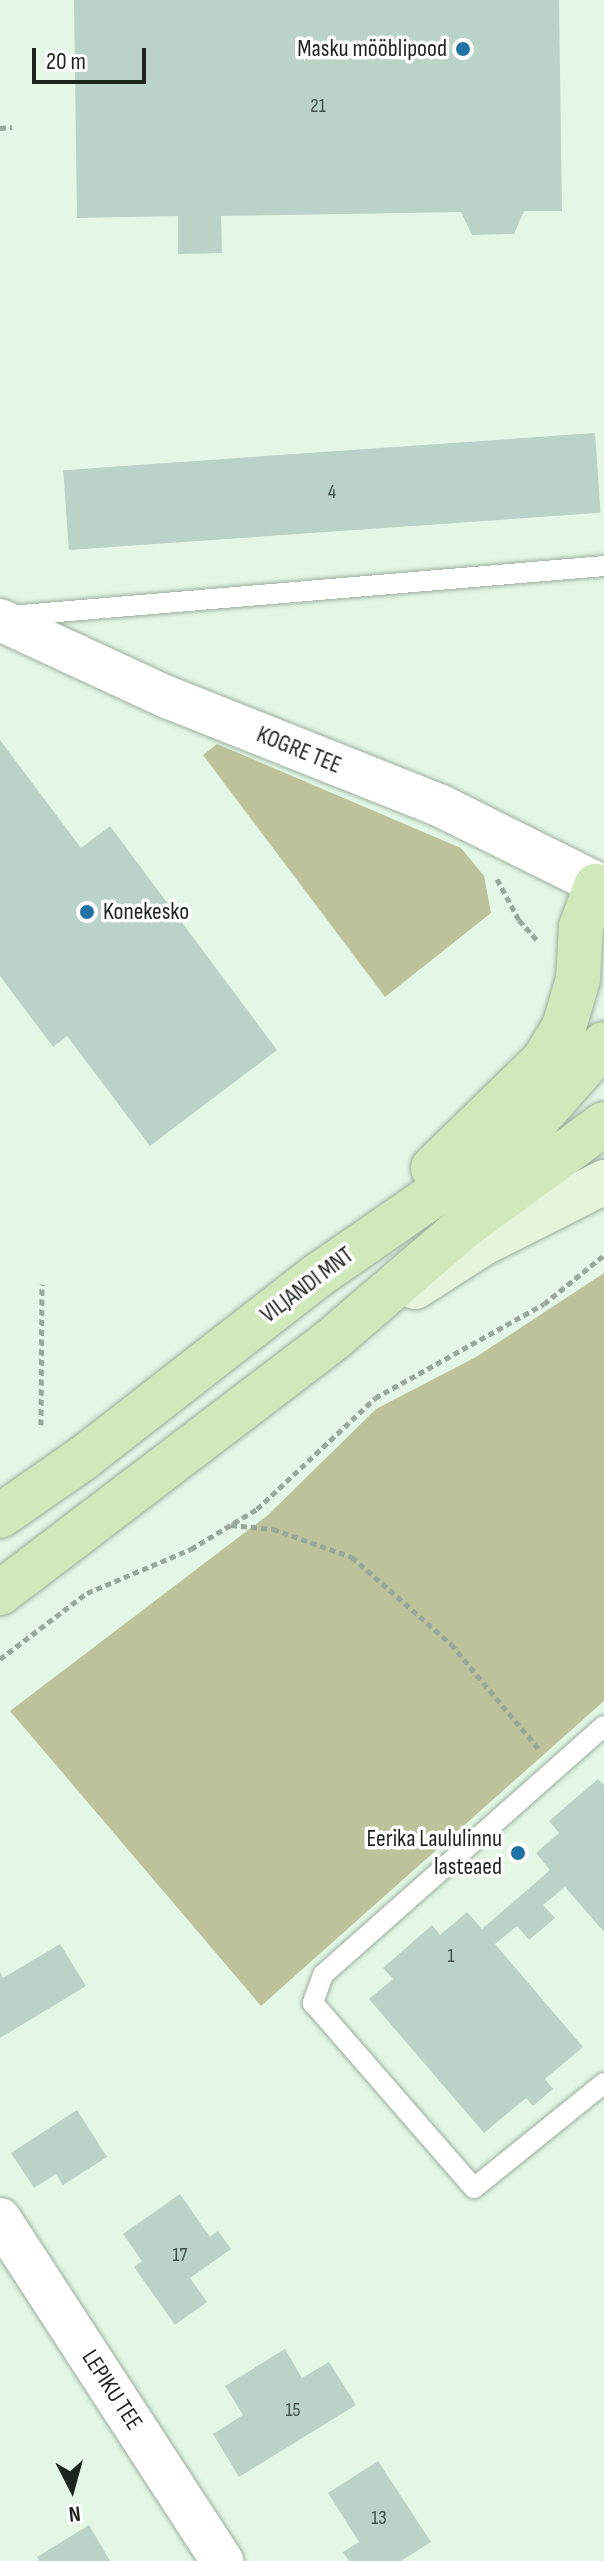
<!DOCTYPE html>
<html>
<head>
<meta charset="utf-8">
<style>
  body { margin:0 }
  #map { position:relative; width:604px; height:2561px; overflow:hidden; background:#e4f7e7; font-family:"Sofia Sans Condensed",sans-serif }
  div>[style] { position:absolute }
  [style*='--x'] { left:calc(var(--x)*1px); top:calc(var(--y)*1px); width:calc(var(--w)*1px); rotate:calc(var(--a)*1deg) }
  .green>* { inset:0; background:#bdc29a }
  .building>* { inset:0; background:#bad2c7; transform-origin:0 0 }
  .path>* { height:5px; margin-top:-2.5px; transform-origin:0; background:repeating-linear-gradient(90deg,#98a79a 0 6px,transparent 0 10px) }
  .roads { filter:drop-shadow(0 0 2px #9bad9d) drop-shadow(0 0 2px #9bad9d) }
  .lane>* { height:20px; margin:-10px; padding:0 10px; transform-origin:10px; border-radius:10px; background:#fff }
  .street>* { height:42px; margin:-21px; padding:0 21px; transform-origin:21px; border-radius:21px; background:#fff }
  .secondary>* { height:44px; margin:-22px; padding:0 22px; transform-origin:22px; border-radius:22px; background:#e7f4dc }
  .primary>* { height:44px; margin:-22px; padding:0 22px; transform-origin:22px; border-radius:22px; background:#d0e8ba }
  .dots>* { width:22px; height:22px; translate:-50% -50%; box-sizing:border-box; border:4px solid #fff; border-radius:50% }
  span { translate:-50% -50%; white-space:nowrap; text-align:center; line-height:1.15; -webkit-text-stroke:7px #fff; paint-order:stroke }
  .number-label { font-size:20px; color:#445048 }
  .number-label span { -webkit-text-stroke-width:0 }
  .poi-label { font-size:24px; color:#1d241e }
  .right { translate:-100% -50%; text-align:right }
  .left { translate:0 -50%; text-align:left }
  .street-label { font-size:24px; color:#1d241e }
  .north { position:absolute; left:32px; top:2449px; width:80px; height:80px; -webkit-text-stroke:6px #fff; paint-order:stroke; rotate:174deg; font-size:22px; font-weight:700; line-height:32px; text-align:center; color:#1d241e }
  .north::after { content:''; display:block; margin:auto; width:28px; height:36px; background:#1d241e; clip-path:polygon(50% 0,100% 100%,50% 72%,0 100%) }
  .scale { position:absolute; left:32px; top:48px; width:114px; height:36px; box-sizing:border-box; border:4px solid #1d241e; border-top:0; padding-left:10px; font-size:24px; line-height:28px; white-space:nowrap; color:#1d241e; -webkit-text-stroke:6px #fff; paint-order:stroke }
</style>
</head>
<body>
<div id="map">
  <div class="green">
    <i style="clip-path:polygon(217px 744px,461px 848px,484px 876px,491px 913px,385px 997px,203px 755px)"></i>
    <i style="clip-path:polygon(604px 1273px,604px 1701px,261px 2006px,10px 1711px,268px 1515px,376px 1409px,476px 1357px)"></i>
  </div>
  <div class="building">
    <i style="clip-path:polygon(74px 0,559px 0,562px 211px,524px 211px,514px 234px,472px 235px,461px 212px,221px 216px,222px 253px,178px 254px,178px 216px,77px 218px)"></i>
    <i style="left:595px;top:433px;width:80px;height:533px;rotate:86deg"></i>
    <i style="clip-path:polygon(0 740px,81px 848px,110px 826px,277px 1050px,150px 1146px,67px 1036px,53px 1047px,0 976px)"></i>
    <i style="clip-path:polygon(598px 1779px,604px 1785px,604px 1932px,565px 1887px,543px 1905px,555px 1918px,529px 1940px,517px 1926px,495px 1944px,583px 2047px,545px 2079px,553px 2089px,533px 2106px,526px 2098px,484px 2133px,369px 1999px,393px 1979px,383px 1968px,432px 1925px,440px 1935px,467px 1912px,482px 1929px,550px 1870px,536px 1853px,559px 1833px,549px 1821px)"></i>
    <i style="clip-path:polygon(60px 1944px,86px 1986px,0 2038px,0 1972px,3px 1978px)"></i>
    <i style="clip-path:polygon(77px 2110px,107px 2157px,63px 2185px,56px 2174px,34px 2188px,11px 2153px)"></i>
    <i style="clip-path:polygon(180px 2194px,210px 2237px,218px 2231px,231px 2249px,190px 2278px,207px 2302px,175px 2325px,134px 2267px,142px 2261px,123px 2234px)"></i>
    <i style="clip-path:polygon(285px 2349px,302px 2378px,329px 2362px,356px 2405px,239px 2477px,213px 2434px,243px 2415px,225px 2386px)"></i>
    <i style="clip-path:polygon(378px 2461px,431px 2542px,401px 2561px,349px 2561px,343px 2552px,359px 2542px,328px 2493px)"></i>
    <i style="clip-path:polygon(89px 2525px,110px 2561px,39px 2561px,37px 2557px)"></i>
  </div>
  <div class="path">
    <i style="--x:0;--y:128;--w:12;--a:-5"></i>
    <i style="--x:497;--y:879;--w:47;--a:61.8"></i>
    <i style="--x:519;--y:920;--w:27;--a:48"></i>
    <i style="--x:41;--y:1425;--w:141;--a:-89.6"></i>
    <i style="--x:231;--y:1525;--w:42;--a:5.4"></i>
    <i style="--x:273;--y:1529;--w:84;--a:19.5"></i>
    <i style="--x:352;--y:1557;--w:132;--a:41.3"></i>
    <i style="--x:451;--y:1644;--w:136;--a:50.1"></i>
    <i style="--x:0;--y:1659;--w:109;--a:-37.2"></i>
    <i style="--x:87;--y:1593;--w:113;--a:-22.9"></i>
    <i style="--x:191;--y:1549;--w:77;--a:-31.2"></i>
    <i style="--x:257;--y:1509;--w:162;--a:-43.2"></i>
    <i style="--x:375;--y:1398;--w:193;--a:-29.1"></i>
    <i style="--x:544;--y:1304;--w:77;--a:-39.2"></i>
  </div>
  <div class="roads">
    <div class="lane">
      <i style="--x:10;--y:616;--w:596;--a:-4.81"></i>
      <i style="--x:604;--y:1726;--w:375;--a:138.5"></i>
      <i style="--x:323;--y:1975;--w:30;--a:110"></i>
      <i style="--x:313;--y:2003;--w:245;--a:49"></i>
      <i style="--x:474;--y:2188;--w:167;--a:-38.9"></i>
    </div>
    <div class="street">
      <i style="--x:0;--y:620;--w:184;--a:24.8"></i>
      <i style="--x:167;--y:697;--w:295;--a:21.7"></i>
      <i style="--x:441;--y:806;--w:182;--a:26.4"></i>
      <i style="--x:0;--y:2219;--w:408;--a:57"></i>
    </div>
    <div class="secondary">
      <i style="--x:415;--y:1287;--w:80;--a:-32.7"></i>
      <i style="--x:482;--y:1244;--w:137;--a:-26.9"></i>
    </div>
    <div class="primary">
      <i style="--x:433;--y:1168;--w:155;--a:-44.2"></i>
      <i style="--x:544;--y:1060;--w:39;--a:-59"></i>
      <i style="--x:564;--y:1027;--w:50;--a:-73.7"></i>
      <i style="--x:578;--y:979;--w:52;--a:-86.7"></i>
      <i style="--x:581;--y:927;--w:44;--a:-69.9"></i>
      <i style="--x:0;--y:1516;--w:100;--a:-34.8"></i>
      <i style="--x:82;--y:1459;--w:298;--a:-37.9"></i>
      <i style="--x:317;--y:1276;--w:257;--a:-34.7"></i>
      <i style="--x:528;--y:1130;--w:115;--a:-48.5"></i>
      <i style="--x:0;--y:1593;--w:417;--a:-37.3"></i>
      <i style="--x:332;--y:1340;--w:172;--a:-40.7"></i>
      <i style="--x:462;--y:1228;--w:176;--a:-36.2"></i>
    </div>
  </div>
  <div class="dots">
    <i style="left:463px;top:49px;background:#2073a4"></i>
    <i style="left:87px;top:912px;background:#2073a4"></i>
    <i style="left:518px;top:1853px;background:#2073a4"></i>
  </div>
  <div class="number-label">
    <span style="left:318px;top:106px">21</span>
    <span style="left:332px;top:492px">4</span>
    <span style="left:451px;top:1956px">1</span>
    <span style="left:180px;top:2255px">17</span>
    <span style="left:293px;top:2410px">15</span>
    <span style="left:379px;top:2518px">13</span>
  </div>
  <div class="poi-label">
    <span class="right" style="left:447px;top:49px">Masku mööblipood</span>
    <span class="left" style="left:103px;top:912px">Konekesko</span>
    <span class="right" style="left:502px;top:1853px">Eerika Laululinnu<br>lasteaed</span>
  </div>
  <div class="street-label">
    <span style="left:299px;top:750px;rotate:22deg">KOGRE TEE</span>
    <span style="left:307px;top:1285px;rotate:-37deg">VILJANDI MNT</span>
    <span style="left:112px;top:2390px;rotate:57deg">LEPIKU TEE</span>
  </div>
  <div class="north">N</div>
  <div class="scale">20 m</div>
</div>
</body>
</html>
